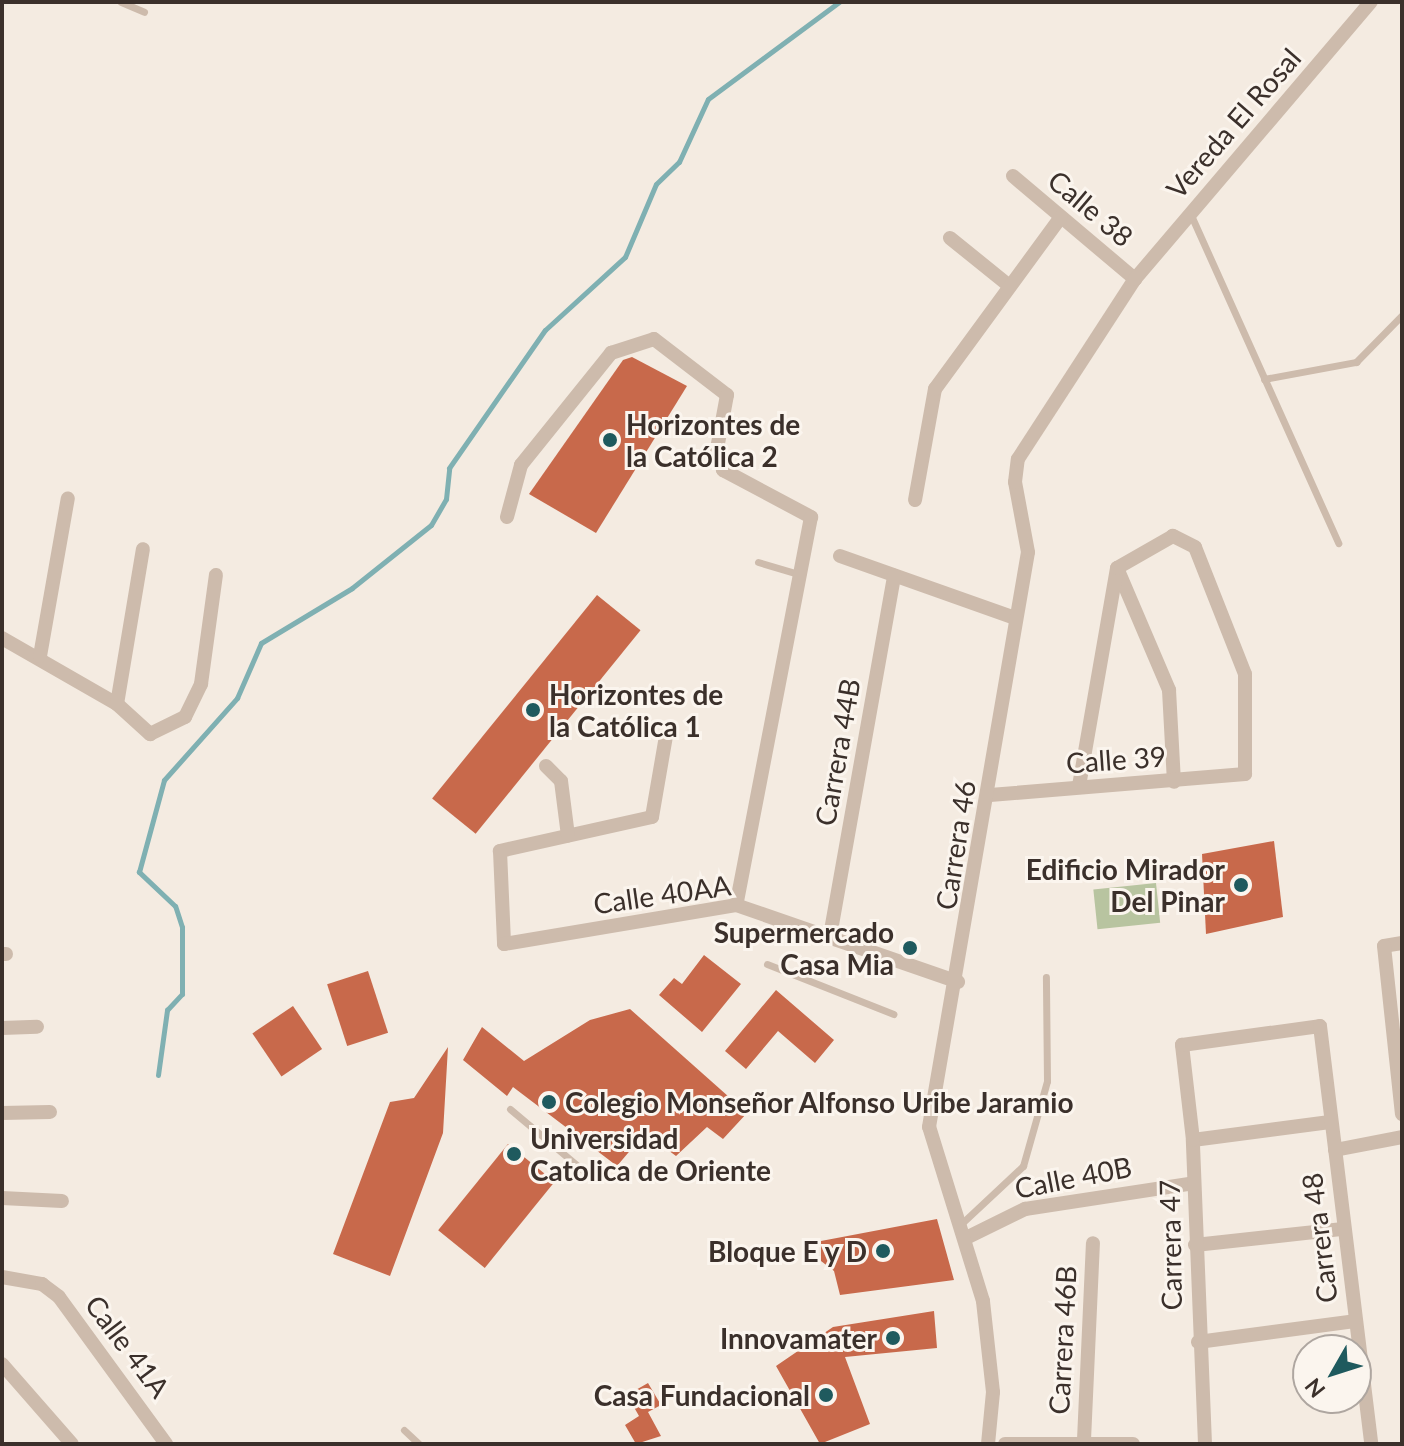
<!DOCTYPE html>
<html>
<head>
<meta charset="utf-8">
<style>
  body { margin:0 }
  #map { position:relative; width:1404px; height:1446px; overflow:hidden; background:#f4ebe1; font-family:Lato,sans-serif }
  div>[style] { position:absolute }
  [style*='--x'] { left:calc(var(--x)*1px); top:calc(var(--y)*1px); width:calc(var(--w)*1px); rotate:calc(var(--a)*1deg) }
  .green>* { inset:0; background:#b8c4a0; transform-origin:0 0 }
  .stream>* { height:5px; margin:-2.5px; padding:0 2.5px; transform-origin:2.5px; border-radius:2.5px; background:#7fb0b2 }
  .building>* { inset:0; background:#c8694b; transform-origin:0 0 }
  .lane>* { height:7px; margin:-3.5px; padding:0 3.5px; transform-origin:3.5px; border-radius:3.5px; background:#cdbbac }
  .street>* { height:14px; margin:-7px; padding:0 7px; transform-origin:7px; border-radius:7px; background:#cdbbac }
  .dots>* { width:22px; height:22px; translate:-50% -50%; box-sizing:border-box; border:4px solid #fbf5ee; border-radius:50% }
  span { translate:-50% -50%; white-space:nowrap; text-align:center; line-height:1.15; -webkit-text-stroke:6px #fbf5ee; paint-order:stroke }
  .street-label { font-size:28px; color:#3b302b }
  .poi-label { font-size:28px; color:#3b302b; font-weight:700 }
  .left { translate:0 -50%; text-align:left }
  .right { translate:-100% -50%; text-align:right }
  .frame { position:absolute; inset:0; border:4px solid #3b302b; pointer-events:none }
  .north { position:absolute; left:1292px; top:1334px; width:80px; height:80px; box-sizing:border-box; background:#fbf5ee; border:2px solid #aea6a0; border-radius:50%; rotate:231deg; font-size:22px; font-weight:700; line-height:32px; text-align:center; color:#3b302b }
  .north::after { content:''; display:block; margin:auto; width:28px; height:36px; background:#1f5a5e; clip-path:polygon(50% 0,100% 100%,50% 72%,0 100%) }
</style>
</head>
<body>
<div id="map">
  <div class="green">
    <i style="left:1156px;top:883px;width:40px;height:63px;rotate:84deg"></i>
  </div>
  <div class="stream">
    <i style="--x:158;--y:1075;--w:66;--a:-82.1"></i>
    <i style="--x:167;--y:1010;--w:22;--a:-47"></i>
    <i style="--x:182;--y:994;--w:67;--a:-90"></i>
    <i style="--x:182;--y:927;--w:22;--a:-108"></i>
    <i style="--x:175;--y:906;--w:50;--a:-136.6"></i>
    <i style="--x:139;--y:872;--w:95;--a:-74.8"></i>
    <i style="--x:164;--y:780;--w:110;--a:-48.3"></i>
    <i style="--x:237;--y:698;--w:60;--a:-66.4"></i>
    <i style="--x:261;--y:643;--w:106;--a:-31.1"></i>
    <i style="--x:352;--y:588;--w:101;--a:-38.6"></i>
    <i style="--x:431;--y:525;--w:30;--a:-60"></i>
    <i style="--x:446;--y:499;--w:31;--a:-84"></i>
    <i style="--x:449;--y:468;--w:168;--a:-55.2"></i>
    <i style="--x:545;--y:330;--w:108;--a:-42.4"></i>
    <i style="--x:625;--y:257;--w:79;--a:-67"></i>
    <i style="--x:656;--y:184;--w:32;--a:-44"></i>
    <i style="--x:679;--y:162;--w:69;--a:-65.3"></i>
    <i style="--x:708;--y:99;--w:163;--a:-36.5"></i>
  </div>
  <div class="building">
    <i style="clip-path:polygon(632px 357px,687px 386px,596px 533px,529px 494px,623px 360px)"></i>
    <i style="left:597px;top:595px;width:56px;height:262px;rotate:39deg"></i>
    <i style="clip-path:polygon(1274px 841px,1283px 917px,1206px 934px,1202px 854px)"></i>
    <i style="clip-path:polygon(704px 955px,741px 984px,702px 1032px,659px 995px,674px 978px,682px 984px)"></i>
    <i style="left:368px;top:971px;width:65px;height:43px;rotate:72deg"></i>
    <i style="clip-path:polygon(776px 990px,834px 1040px,815px 1063px,778px 1031px,746px 1069px,725px 1051px)"></i>
    <i style="left:293px;top:1006px;width:52px;height:49px;rotate:56deg"></i>
    <i style="clip-path:polygon(630px 1009px,747px 1113px,723px 1139px,707px 1127px,676px 1156px,645px 1133px,617px 1166px,513px 1087px,507px 1096px,463px 1060px,482px 1027px,524px 1061px,590px 1020px)"></i>
    <i style="clip-path:polygon(448px 1047px,443px 1133px,390px 1276px,333px 1254px,390px 1102px,414px 1098px)"></i>
    <i style="left:508px;top:1144px;width:60px;height:111px;rotate:39deg"></i>
    <i style="clip-path:polygon(937px 1219px,954px 1280px,840px 1295px,834px 1271px,821px 1261px,821px 1241px)"></i>
    <i style="clip-path:polygon(934px 1311px,937px 1348px,845px 1357px,870px 1424px,820px 1444px,776px 1366px,833px 1327px)"></i>
    <i style="clip-path:polygon(648px 1383px,661px 1405px,648px 1412px,661px 1436px,636px 1444px,625px 1425px,639px 1416px,627px 1395px)"></i>
  </div>
  <div class="lane">
    <i style="--x:121;--y:2;--w:25;--a:23"></i>
    <i style="--x:1190;--y:213;--w:362;--a:65.8"></i>
    <i style="--x:1264;--y:379;--w:94;--a:-10.5"></i>
    <i style="--x:1356;--y:362;--w:66;--a:-45.6"></i>
    <i style="--x:758;--y:562;--w:46;--a:16.5"></i>
    <i style="--x:767;--y:964;--w:136;--a:21.6"></i>
    <i style="--x:510;--y:1109;--w:97;--a:40"></i>
    <i style="--x:961;--y:1224;--w:85;--a:-43.1"></i>
    <i style="--x:1023;--y:1166;--w:88;--a:-74.2"></i>
    <i style="--x:1047;--y:1081;--w:104;--a:-90.6"></i>
    <i style="--x:404;--y:1430;--w:21;--a:43"></i>
  </div>
  <div class="street">
    <i style="--x:1013;--y:176;--w:160;--a:40.2"></i>
    <i style="--x:950;--y:238;--w:73;--a:38.9"></i>
    <i style="--x:915;--y:500;--w:113;--a:-79.8"></i>
    <i style="--x:935;--y:389;--w:213;--a:-53.8"></i>
    <i style="--x:507;--y:517;--w:54;--a:-74.9"></i>
    <i style="--x:521;--y:465;--w:144;--a:-51.2"></i>
    <i style="--x:611;--y:353;--w:45;--a:-18"></i>
    <i style="--x:654;--y:339;--w:92;--a:37.5"></i>
    <i style="--x:727;--y:395;--w:55;--a:100.5"></i>
    <i style="--x:717;--y:449;--w:22;--a:74"></i>
    <i style="--x:723;--y:470;--w:100;--a:28.1"></i>
    <i style="--x:811;--y:517;--w:395;--a:100.9"></i>
    <i style="--x:840;--y:556;--w:186;--a:19.5"></i>
    <i style="--x:1117;--y:568;--w:133;--a:66.9"></i>
    <i style="--x:1169;--y:690;--w:92;--a:86.9"></i>
    <i style="--x:2;--y:638;--w:133;--a:29.9"></i>
    <i style="--x:117;--y:704;--w:45;--a:42.3"></i>
    <i style="--x:150;--y:734;--w:39;--a:-26"></i>
    <i style="--x:185;--y:717;--w:37;--a:-64"></i>
    <i style="--x:201;--y:684;--w:110;--a:-82.2"></i>
    <i style="--x:40;--y:656;--w:160;--a:-80"></i>
    <i style="--x:117;--y:704;--w:157;--a:-80.5"></i>
    <i style="--x:666;--y:736;--w:82;--a:99.8"></i>
    <i style="--x:652;--y:817;--w:156;--a:167.4"></i>
    <i style="--x:500;--y:851;--w:93;--a:87.5"></i>
    <i style="--x:504;--y:944;--w:235;--a:-9.5"></i>
    <i style="--x:736;--y:905;--w:235;--a:19.1"></i>
    <i style="--x:546;--y:766;--w:21;--a:45"></i>
    <i style="--x:561;--y:781;--w:55;--a:82.7"></i>
    <i style="--x:1079;--y:786;--w:221;--a:-80.1"></i>
    <i style="--x:990;--y:795;--w:256;--a:-4.7"></i>
    <i style="--x:1245;--y:774;--w:100;--a:-90"></i>
    <i style="--x:1245;--y:674;--w:136;--a:-111.5"></i>
    <i style="--x:1195;--y:547;--w:25;--a:-153"></i>
    <i style="--x:1173;--y:536;--w:64;--a:150.3"></i>
    <i style="--x:830;--y:936;--w:366;--a:-79.9"></i>
    <i style="--x:1402;--y:943;--w:18;--a:171"></i>
    <i style="--x:1384;--y:946;--w:169;--a:83.9"></i>
    <i style="--x:2;--y:954;--w:4;--a:0"></i>
    <i style="--x:2;--y:1028;--w:35;--a:-2"></i>
    <i style="--x:2;--y:1113;--w:48;--a:-1.2"></i>
    <i style="--x:1193;--y:1140;--w:138;--a:-7.5"></i>
    <i style="--x:1335;--y:1150;--w:68;--a:-11"></i>
    <i style="--x:2;--y:1198;--w:60;--a:2.9"></i>
    <i style="--x:966;--y:1238;--w:66;--a:-26.2"></i>
    <i style="--x:1025;--y:1209;--w:171;--a:-8.7"></i>
    <i style="--x:1195;--y:1245;--w:149;--a:-6.2"></i>
    <i style="--x:2;--y:1277;--w:41;--a:9.9"></i>
    <i style="--x:42;--y:1284;--w:21;--a:37"></i>
    <i style="--x:59;--y:1297;--w:182;--a:53.9"></i>
    <i style="--x:1198;--y:1342;--w:158;--a:-7.6"></i>
    <i style="--x:2;--y:1364;--w:106;--a:48.8"></i>
    <i style="--x:1084;--y:1440;--w:197;--a:-87.4"></i>
    <i style="--x:988;--y:1444;--w:52;--a:-84.5"></i>
    <i style="--x:993;--y:1392;--w:92;--a:-96.3"></i>
    <i style="--x:983;--y:1301;--w:182;--a:-107.2"></i>
    <i style="--x:929;--y:1127;--w:583;--a:-80.23"></i>
    <i style="--x:1028;--y:552;--w:71;--a:-100.5"></i>
    <i style="--x:1015;--y:482;--w:23;--a:-83"></i>
    <i style="--x:1018;--y:459;--w:215;--a:-57"></i>
    <i style="--x:1135;--y:279;--w:364;--a:-49.6"></i>
    <i style="--x:1005;--y:1444;--w:128;--a:0"></i>
    <i style="--x:1205;--y:1444;--w:304;--a:-92.3"></i>
    <i style="--x:1193;--y:1140;--w:96;--a:-96.6"></i>
    <i style="--x:1182;--y:1045;--w:139;--a:-7.8"></i>
    <i style="--x:1320;--y:1026;--w:421;--a:83"></i>
  </div>
  <div class="dots">
    <i style="left:610px;top:440px;background:#1f5a5e"></i>
    <i style="left:533px;top:710px;background:#1f5a5e"></i>
    <i style="left:1241px;top:885px;background:#1f5a5e"></i>
    <i style="left:910px;top:948px;background:#1f5a5e"></i>
    <i style="left:549px;top:1102px;background:#1f5a5e"></i>
    <i style="left:514px;top:1154px;background:#1f5a5e"></i>
    <i style="left:883px;top:1251px;background:#1f5a5e"></i>
    <i style="left:893px;top:1338px;background:#1f5a5e"></i>
    <i style="left:826px;top:1395px;background:#1f5a5e"></i>
  </div>
  <div class="street-label">
    <span style="left:1233px;top:123px;rotate:-49deg">Vereda El Rosal</span>
    <span style="left:1091px;top:208px;rotate:40deg">Calle 38</span>
    <span style="left:837px;top:752px;rotate:-80deg">Carrera 44B</span>
    <span style="left:1116px;top:759px;rotate:-4deg">Calle 39</span>
    <span style="left:955px;top:845px;rotate:-81deg">Carrera 46</span>
    <span style="left:662px;top:894px;rotate:-8deg">Calle 40AA</span>
    <span style="left:1073px;top:1177px;rotate:-11deg">Calle 40B</span>
    <span style="left:1319px;top:1238px;rotate:-97deg">Carrera 48</span>
    <span style="left:1170px;top:1245px;rotate:-91deg">Carrera 47</span>
    <span style="left:1062px;top:1340px;rotate:-87deg">Carrera 46B</span>
    <span style="left:128px;top:1346px;rotate:53deg">Calle 41A</span>
  </div>
  <div class="poi-label">
    <span class="left" style="left:626px;top:440px">Horizontes de<br>la Católica 2</span>
    <span class="left" style="left:549px;top:710px">Horizontes de<br>la Católica 1</span>
    <span class="right" style="left:1225px;top:885px">Edificio Mirador<br>Del Pinar</span>
    <span class="right" style="left:894px;top:948px">Supermercado<br>Casa Mia</span>
    <span class="left" style="left:565px;top:1102px">Colegio Monseñor Alfonso Uribe Jaramio</span>
    <span class="left" style="left:530px;top:1154px">Universidad<br>Catolica de Oriente</span>
    <span class="right" style="left:867px;top:1251px">Bloque E y D</span>
    <span class="right" style="left:877px;top:1338px">Innovamater</span>
    <span class="right" style="left:810px;top:1395px">Casa Fundacional</span>
  </div>
  <div class="frame"></div>
  <div class="north">N</div>
</div>
</body>
</html>
